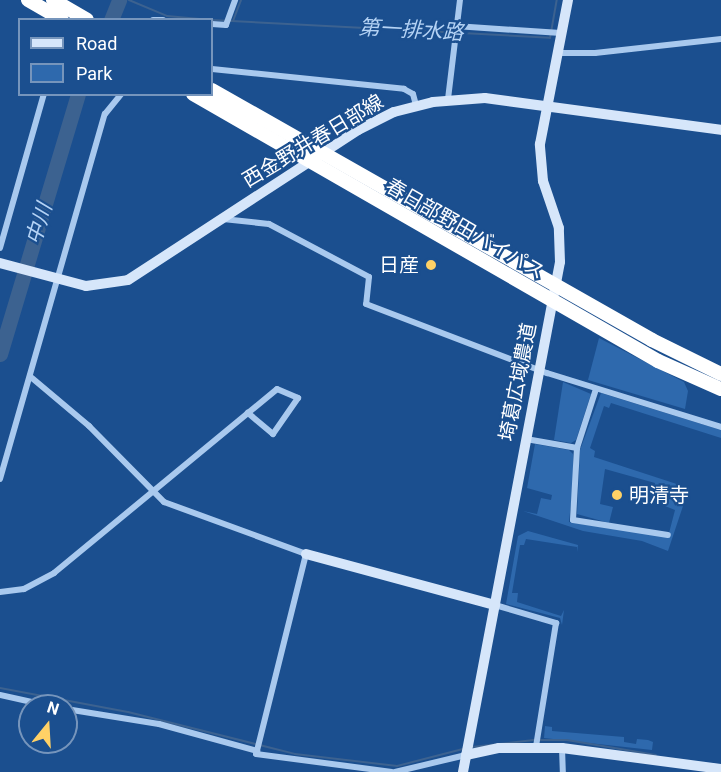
<!DOCTYPE html>
<html>
<head>
<meta charset="utf-8">
<style>
  body { margin:0 }
  #map { position:relative; width:721px; height:772px; overflow:hidden; background:#1b4f8f; font-family:Roboto,"Noto Sans JP",sans-serif }
  div>[style] { position:absolute }
  [style*='--x'] { left:calc(var(--x)*1px); top:calc(var(--y)*1px); width:calc(var(--w)*1px); rotate:calc(var(--a)*1deg) }
  .green>* { inset:0; background:#2e69ad }
  .stream>* { height:2px; margin:-1px; padding:0 1px; transform-origin:1px; border-radius:1px; background:#3c6290 }
  .river>* { height:15px; margin:-7.5px; padding:0 7.5px; transform-origin:7.5px; border-radius:7.5px; background:#3c6290 }
  .street>* { height:6px; margin:-3px; padding:0 3px; transform-origin:3px; border-radius:3px; background:#a9c9ee }
  .secondary>* { height:10px; margin:-5px; padding:0 5px; transform-origin:5px; border-radius:5px; background:#d6e6fa }
  .highway>* { height:14px; margin:-7px; padding:0 7px; transform-origin:7px; border-radius:7px; background:#fff }
  .dots>* { width:16px; height:16px; translate:-50% -50%; box-sizing:border-box; border:3px solid #1b4f8f; border-radius:50% }
  span { translate:-50% -50%; white-space:nowrap; text-align:center; line-height:1.15; -webkit-text-stroke:4.5px #1b4f8f; paint-order:stroke }
  .street-label { font-size:20px; color:#fff }
  .poi-label { font-size:20px; color:#fff }
  .right { translate:-100% -50%; text-align:right }
  .left { translate:0 -50%; text-align:left }
  .water-label { font-size:21px; color:#b5d3f5; font-style:italic }
  .legend { position:absolute; left:18px; top:18px; width:195px; height:78px; box-sizing:border-box; background:#1b4f8f; border:2px solid #7695bc; margin:0; padding:8px 10px; list-style:none; font-size:18px; color:#fff }
  .legend li { display:flex; align-items:center; gap:12px; height:30px }
  .legend b { width:30px; border:2px solid #7695bc }
  .north { position:absolute; left:18px; top:694px; width:60px; height:60px; box-sizing:border-box; background:#1b4f8f; border:2px solid #7695bc; border-radius:50%; rotate:18deg; font-size:16px; font-weight:700; line-height:24px; text-align:center; color:#fff }
  .north::after { content:''; display:block; margin:auto; width:21px; height:27px; background:#ffd166; clip-path:polygon(50% 0,100% 100%,50% 72%,0 100%) }
</style>
</head>
<body>
<div id="map">
  <div class="green">
    <i style="clip-path:polygon(599px 338px,684px 382px,688px 391px,685px 409px,588px 380px)"></i>
    <i style="clip-path:polygon(563px 382px,591px 394px,576px 440px,571px 443px,554px 440px)"></i>
    <i style="clip-path:polygon(601px 393px,721px 430px,721px 438px,611px 403px,609px 408px,604px 406px,590px 448px,595px 451px,594px 457px,689px 488px,668px 551px,642px 541px,583px 531px,523px 511px,537px 514px,541px 498px,551px 500px,552px 495px,527px 488px,535px 444px,569px 450px,573px 454px,573px 485px,569px 522px,668px 537px,675px 510px,660px 504px,663px 495px,653px 492px,655px 483px,605px 469px,600px 504px,613px 507px,609px 523px,577px 514px,580px 450px)"></i>
    <i style="clip-path:polygon(528px 531px,578px 545px,577px 552px,577px 547px,526px 539px,524px 545px,520px 545px,512px 593px,518px 593px,517px 602px,561px 616px,564px 610px,562px 625px,560px 618px,506px 604px,518px 536px)"></i>
    <i style="clip-path:polygon(545px 726px,552px 727px,552px 731px,624px 737px,624px 742px,636px 744px,637px 739px,648px 740px,653px 742px,652px 750px,544px 738px)"></i>
  </div>
  <div class="stream">
    <i style="--x:129;--y:0;--w:41;--a:22.8"></i>
    <i style="--x:167;--y:16;--w:44;--a:5.2"></i>
    <i style="--x:212;--y:20;--w:338;--a:3"></i>
    <i style="--x:550;--y:38;--w:39;--a:-80"></i>
    <i style="--x:233;--y:21;--w:22;--a:-69"></i>
    <i style="--x:0;--y:688;--w:130;--a:10.6"></i>
    <i style="--x:128;--y:712;--w:172;--a:14.1"></i>
    <i style="--x:295;--y:754;--w:103;--a:6.7"></i>
    <i style="--x:397;--y:766;--w:68;--a:-14.4"></i>
    <i style="--x:540;--y:740;--w:27;--a:0"></i>
    <i style="--x:567;--y:740;--w:90;--a:9.6"></i>
    <i style="--x:472;--y:747;--w:62;--a:-6.4"></i>
  </div>
  <div class="river">
    <i style="--x:111;--y:20;--w:22;--a:-68"></i>
    <i style="--x:0;--y:354;--w:271;--a:-73.3"></i>
  </div>
  <div class="street">
    <i style="--x:153;--y:20;--w:10;--a:0"></i>
    <i style="--x:212;--y:24;--w:14;--a:4"></i>
    <i style="--x:226;--y:25;--w:27;--a:-70"></i>
    <i style="--x:455;--y:26;--w:106;--a:3.8"></i>
    <i style="--x:558;--y:53;--w:37;--a:0"></i>
    <i style="--x:595;--y:53;--w:127;--a:-6.3"></i>
    <i style="--x:212;--y:69;--w:193;--a:5.9"></i>
    <i style="--x:404;--y:89;--w:10;--a:29"></i>
    <i style="--x:413;--y:94;--w:11;--a:75"></i>
    <i style="--x:448;--y:99;--w:100;--a:-83.1"></i>
    <i style="--x:223;--y:219;--w:46;--a:6.2"></i>
    <i style="--x:269;--y:224;--w:113;--a:27.9"></i>
    <i style="--x:369;--y:277;--w:27;--a:96"></i>
    <i style="--x:366;--y:304;--w:194;--a:20.9"></i>
    <i style="--x:547;--y:373;--w:182;--a:17.2"></i>
    <i style="--x:0;--y:248;--w:160;--a:-74.1"></i>
    <i style="--x:32;--y:378;--w:75;--a:40.1"></i>
    <i style="--x:89;--y:426;--w:107;--a:45.4"></i>
    <i style="--x:164;--y:502;--w:151;--a:20.1"></i>
    <i style="--x:306;--y:554;--w:203;--a:104"></i>
    <i style="--x:596;--y:389;--w:62;--a:107.9"></i>
    <i style="--x:577;--y:448;--w:72;--a:93.2"></i>
    <i style="--x:573;--y:520;--w:96;--a:9"></i>
    <i style="--x:526;--y:439;--w:52;--a:10"></i>
    <i style="--x:0;--y:479;--w:380;--a:-74"></i>
    <i style="--x:105;--y:114;--w:26;--a:-51"></i>
    <i style="--x:0;--y:592;--w:24;--a:-7"></i>
    <i style="--x:24;--y:589;--w:34;--a:-28"></i>
    <i style="--x:54;--y:573;--w:289;--a:-39.5"></i>
    <i style="--x:277;--y:389;--w:23;--a:23"></i>
    <i style="--x:298;--y:398;--w:44;--a:124.8"></i>
    <i style="--x:273;--y:434;--w:33;--a:-140"></i>
    <i style="--x:495;--y:605;--w:64;--a:16.4"></i>
    <i style="--x:556;--y:623;--w:126;--a:99.2"></i>
    <i style="--x:0;--y:695;--w:51;--a:12.4"></i>
    <i style="--x:66;--y:709;--w:94;--a:9.2"></i>
    <i style="--x:159;--y:724;--w:102;--a:15.4"></i>
    <i style="--x:257;--y:751;--w:3;--a:108"></i>
    <i style="--x:256;--y:754;--w:137;--a:7.5"></i>
    <i style="--x:562;--y:748;--w:24;--a:88"></i>
    <i style="--x:395;--y:772;--w:73;--a:-13.5"></i>
  </div>
  <div class="secondary">
    <i style="--x:0;--y:263;--w:89;--a:15"></i>
    <i style="--x:86;--y:286;--w:42;--a:-8.1"></i>
    <i style="--x:128;--y:280;--w:275;--a:-33.1"></i>
    <i style="--x:358;--y:130;--w:40;--a:-26.6"></i>
    <i style="--x:394;--y:112;--w:40;--a:-14.4"></i>
    <i style="--x:433;--y:102;--w:52;--a:-4.4"></i>
    <i style="--x:485;--y:98;--w:238;--a:7.7"></i>
    <i style="--x:306;--y:554;--w:196;--a:15.1"></i>
    <i style="--x:466;--y:755;--w:34;--a:-12"></i>
    <i style="--x:499;--y:748;--w:63;--a:0"></i>
    <i style="--x:562;--y:748;--w:160;--a:7.5"></i>
    <i style="--x:463;--y:772;--w:519;--a:-79.23"></i>
    <i style="--x:560;--y:262;--w:34;--a:-92"></i>
    <i style="--x:559;--y:228;--w:50;--a:-108.8"></i>
    <i style="--x:543;--y:181;--w:37;--a:-95"></i>
    <i style="--x:540;--y:144;--w:147;--a:-79"></i>
  </div>
  <div class="highway">
    <i style="--x:28;--y:0;--w:39;--a:30"></i>
    <i style="--x:53;--y:0;--w:39;--a:30"></i>
    <i style="--x:212;--y:90;--w:506;--a:29.6"></i>
    <i style="--x:652;--y:340;--w:77;--a:26.2"></i>
    <i style="--x:193;--y:94;--w:536;--a:29.86"></i>
    <i style="--x:658;--y:361;--w:69;--a:24"></i>
  </div>
  <div class="dots">
    <i style="left:431px;top:265px;background:#ffd166"></i>
    <i style="left:617px;top:495px;background:#ffd166"></i>
  </div>
  <div class="street-label">
    <span style="left:313px;top:141px;rotate:-31deg">西金野井春日部線</span>
    <span style="left:465px;top:229px;rotate:30deg">春日部野田バイパス</span>
    <span style="left:518px;top:382px;rotate:-79deg">埼葛広域農道</span>
  </div>
  <div class="poi-label">
    <span class="right" style="left:419px;top:265px">日産</span>
    <span class="left" style="left:629px;top:495px">明清寺</span>
  </div>
  <div class="water-label">
    <span style="left:411px;top:30px;rotate:3deg">第一排水路</span>
    <span style="left:39px;top:224px;rotate:-73deg">中川</span>
  </div>
  <ul class="legend">
  <li><b style="height:8px;background:#d6e6fa"></b>Road</li>
  <li><b style="height:16px;background:#2e69ad"></b>Park</li>
  </ul>
  <div class="north">N</div>
</div>
</body>
</html>
